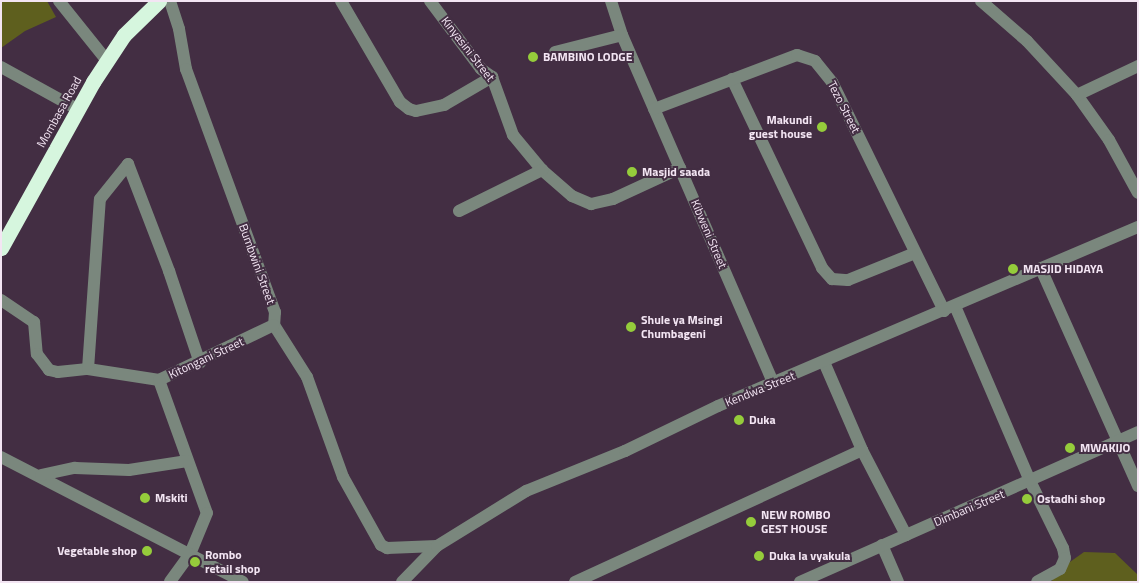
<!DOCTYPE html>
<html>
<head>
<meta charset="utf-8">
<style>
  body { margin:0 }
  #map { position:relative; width:1139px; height:583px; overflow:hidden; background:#432e43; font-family:"Titillium Web",sans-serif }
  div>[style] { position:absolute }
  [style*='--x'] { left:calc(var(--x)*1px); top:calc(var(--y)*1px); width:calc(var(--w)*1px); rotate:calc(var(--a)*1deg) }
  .green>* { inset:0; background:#5e5f1e }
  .minor>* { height:12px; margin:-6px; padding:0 6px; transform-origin:6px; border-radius:6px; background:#7a877d }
  .highway>* { height:15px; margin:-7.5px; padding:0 7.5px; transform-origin:7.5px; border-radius:7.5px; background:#d6f6de }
  .dots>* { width:14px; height:14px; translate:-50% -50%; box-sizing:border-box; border:2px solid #432e43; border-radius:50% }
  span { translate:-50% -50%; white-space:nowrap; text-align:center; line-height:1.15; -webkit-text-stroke:4px #432e43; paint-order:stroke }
  .street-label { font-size:12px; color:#f3e5f3 }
  .poi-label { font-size:12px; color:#f3e5f3; font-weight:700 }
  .left { translate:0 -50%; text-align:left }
  .right { translate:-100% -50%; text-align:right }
  .frame { position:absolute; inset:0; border:2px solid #f3e5f3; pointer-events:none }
</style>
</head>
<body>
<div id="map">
  <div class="green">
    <i style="clip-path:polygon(1px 1px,47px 1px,56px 17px,25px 31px,1px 48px)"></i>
    <i style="clip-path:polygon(1084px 552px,1115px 553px,1138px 575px,1138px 582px,1051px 582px,1060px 569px)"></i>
  </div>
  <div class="minor">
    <i style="--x:59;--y:1;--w:77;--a:51.3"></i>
    <i style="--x:170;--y:1;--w:29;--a:72"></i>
    <i style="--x:179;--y:29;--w:41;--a:80.1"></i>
    <i style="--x:186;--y:69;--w:259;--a:69.9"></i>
    <i style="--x:275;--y:312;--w:13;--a:94"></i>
    <i style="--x:274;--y:325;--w:62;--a:57.6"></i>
    <i style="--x:307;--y:377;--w:106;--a:70.2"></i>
    <i style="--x:343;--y:477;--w:78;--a:60.8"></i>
    <i style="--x:381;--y:545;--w:7;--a:27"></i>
    <i style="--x:387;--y:548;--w:50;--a:-2.3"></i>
    <i style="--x:341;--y:1;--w:117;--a:59.7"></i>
    <i style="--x:400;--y:102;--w:11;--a:38"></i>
    <i style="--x:409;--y:109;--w:7;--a:16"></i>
    <i style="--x:416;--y:111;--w:29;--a:-12"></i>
    <i style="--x:444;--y:105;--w:56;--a:-30.3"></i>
    <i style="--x:430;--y:1;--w:85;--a:53.1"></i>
    <i style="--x:481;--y:69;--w:14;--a:36"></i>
    <i style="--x:492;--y:77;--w:62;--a:70.1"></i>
    <i style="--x:513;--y:135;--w:45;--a:50.4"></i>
    <i style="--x:542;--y:170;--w:40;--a:41"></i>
    <i style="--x:572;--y:196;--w:21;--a:23"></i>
    <i style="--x:591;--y:204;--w:23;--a:-13"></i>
    <i style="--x:613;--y:199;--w:74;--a:-24.8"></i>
    <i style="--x:611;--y:1;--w:36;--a:72"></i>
    <i style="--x:622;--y:35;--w:379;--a:66.5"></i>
    <i style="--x:981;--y:1;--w:61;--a:41"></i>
    <i style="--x:1027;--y:41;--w:74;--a:47.2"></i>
    <i style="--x:1077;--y:95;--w:55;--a:54.6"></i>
    <i style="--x:1109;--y:140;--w:60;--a:61.3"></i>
    <i style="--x:555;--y:52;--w:69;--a:-14.2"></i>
    <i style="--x:1;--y:67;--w:87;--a:28.9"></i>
    <i style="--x:732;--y:79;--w:209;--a:64.5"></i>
    <i style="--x:822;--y:268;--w:15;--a:48"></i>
    <i style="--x:832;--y:279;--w:16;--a:4"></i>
    <i style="--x:848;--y:280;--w:72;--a:-21.9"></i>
    <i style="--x:1077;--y:95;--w:68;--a:-25.4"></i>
    <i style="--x:654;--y:109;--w:153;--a:-20.7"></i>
    <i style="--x:797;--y:55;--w:19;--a:18"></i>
    <i style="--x:815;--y:61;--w:27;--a:51"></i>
    <i style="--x:832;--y:82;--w:255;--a:63.9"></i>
    <i style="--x:128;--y:164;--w:115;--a:69"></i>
    <i style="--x:169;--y:271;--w:97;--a:71.4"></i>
    <i style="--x:459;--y:211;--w:93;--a:-26.3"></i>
    <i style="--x:1041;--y:269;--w:238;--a:65.9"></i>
    <i style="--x:1;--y:300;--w:40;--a:34"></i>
    <i style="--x:34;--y:322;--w:32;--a:85"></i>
    <i style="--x:37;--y:354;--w:20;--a:53"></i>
    <i style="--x:49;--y:370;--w:9;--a:13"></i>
    <i style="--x:58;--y:372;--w:30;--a:-6"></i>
    <i style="--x:88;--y:369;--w:72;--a:8.8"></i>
    <i style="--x:159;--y:380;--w:127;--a:-25.6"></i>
    <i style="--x:955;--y:306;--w:190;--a:66.8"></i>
    <i style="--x:1030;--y:481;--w:75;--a:63.8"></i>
    <i style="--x:1063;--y:548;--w:10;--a:79"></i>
    <i style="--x:1065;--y:558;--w:12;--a:114"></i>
    <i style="--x:1060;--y:569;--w:26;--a:151"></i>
    <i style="--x:824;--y:362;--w:96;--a:66.6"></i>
    <i style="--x:862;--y:450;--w:96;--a:62.6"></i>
    <i style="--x:88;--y:369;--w:170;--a:-86"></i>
    <i style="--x:100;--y:199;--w:45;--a:-51.3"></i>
    <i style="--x:159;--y:380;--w:141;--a:70.2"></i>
    <i style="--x:207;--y:513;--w:44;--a:112.5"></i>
    <i style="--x:190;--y:554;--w:34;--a:126"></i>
    <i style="--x:1;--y:457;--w:272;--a:27.3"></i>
    <i style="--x:41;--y:475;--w:35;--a:-12"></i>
    <i style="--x:75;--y:468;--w:54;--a:2.1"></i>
    <i style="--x:129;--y:470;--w:59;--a:-8.8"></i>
    <i style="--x:882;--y:545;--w:40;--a:66.6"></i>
    <i style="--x:402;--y:582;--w:50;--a:-45.8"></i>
    <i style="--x:437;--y:546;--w:105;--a:-31.7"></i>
    <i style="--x:526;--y:491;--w:107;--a:-22"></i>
    <i style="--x:625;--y:451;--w:103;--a:-25.8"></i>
    <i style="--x:718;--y:406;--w:457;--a:-23.1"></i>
    <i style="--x:575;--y:582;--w:316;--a:-24.7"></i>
    <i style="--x:800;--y:582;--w:370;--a:-23.9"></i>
  </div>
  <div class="highway">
    <i style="--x:1;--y:248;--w:190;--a:-61"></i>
    <i style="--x:93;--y:82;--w:56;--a:-56.6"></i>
    <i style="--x:124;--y:35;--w:49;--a:-44.2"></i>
  </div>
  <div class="dots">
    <i style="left:533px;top:57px;background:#95cc3b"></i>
    <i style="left:822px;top:127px;background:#95cc3b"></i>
    <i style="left:632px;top:172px;background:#95cc3b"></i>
    <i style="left:1013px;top:269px;background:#95cc3b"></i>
    <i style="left:631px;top:327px;background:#95cc3b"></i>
    <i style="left:739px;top:420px;background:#95cc3b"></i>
    <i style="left:1070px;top:448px;background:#95cc3b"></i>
    <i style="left:145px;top:498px;background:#95cc3b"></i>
    <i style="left:1027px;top:499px;background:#95cc3b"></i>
    <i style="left:751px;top:522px;background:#95cc3b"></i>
    <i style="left:147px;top:551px;background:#95cc3b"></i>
    <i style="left:759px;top:556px;background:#95cc3b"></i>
    <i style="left:195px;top:562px;background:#95cc3b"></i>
  </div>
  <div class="street-label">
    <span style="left:468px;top:49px;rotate:52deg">Kinyasini Street</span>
    <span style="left:844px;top:107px;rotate:63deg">Tezo Street</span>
    <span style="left:59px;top:112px;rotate:-61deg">Mombasa Road</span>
    <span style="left:709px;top:234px;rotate:67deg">Kibweni Street</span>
    <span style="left:257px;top:264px;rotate:70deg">Bumbwini Street</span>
    <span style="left:206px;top:358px;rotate:-25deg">Kitongani Street</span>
    <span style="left:760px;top:389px;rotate:-22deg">Kendwa Street</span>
    <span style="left:969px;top:508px;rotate:-23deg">Dimbani Street</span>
  </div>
  <div class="poi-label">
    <span class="left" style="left:543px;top:57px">BAMBINO LODGE</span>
    <span class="right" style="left:812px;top:127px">Makundi<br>guest house</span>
    <span class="left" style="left:642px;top:172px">Masjid saada</span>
    <span class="left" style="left:1023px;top:269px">MASJID HIDAYA</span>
    <span class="left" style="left:641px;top:327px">Shule ya Msingi<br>Chumbageni</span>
    <span class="left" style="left:749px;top:420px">Duka</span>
    <span class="left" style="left:1080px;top:448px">MWAKIJO</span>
    <span class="left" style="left:155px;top:498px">Mskiti</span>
    <span class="left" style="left:1037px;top:499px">Ostadhi shop</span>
    <span class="left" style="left:761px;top:522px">NEW ROMBO<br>GEST HOUSE</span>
    <span class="right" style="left:137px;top:551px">Vegetable shop</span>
    <span class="left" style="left:205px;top:562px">Rombo<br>retail shop</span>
    <span class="left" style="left:769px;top:556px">Duka la vyakula</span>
  </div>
  <div class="frame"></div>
</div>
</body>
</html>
